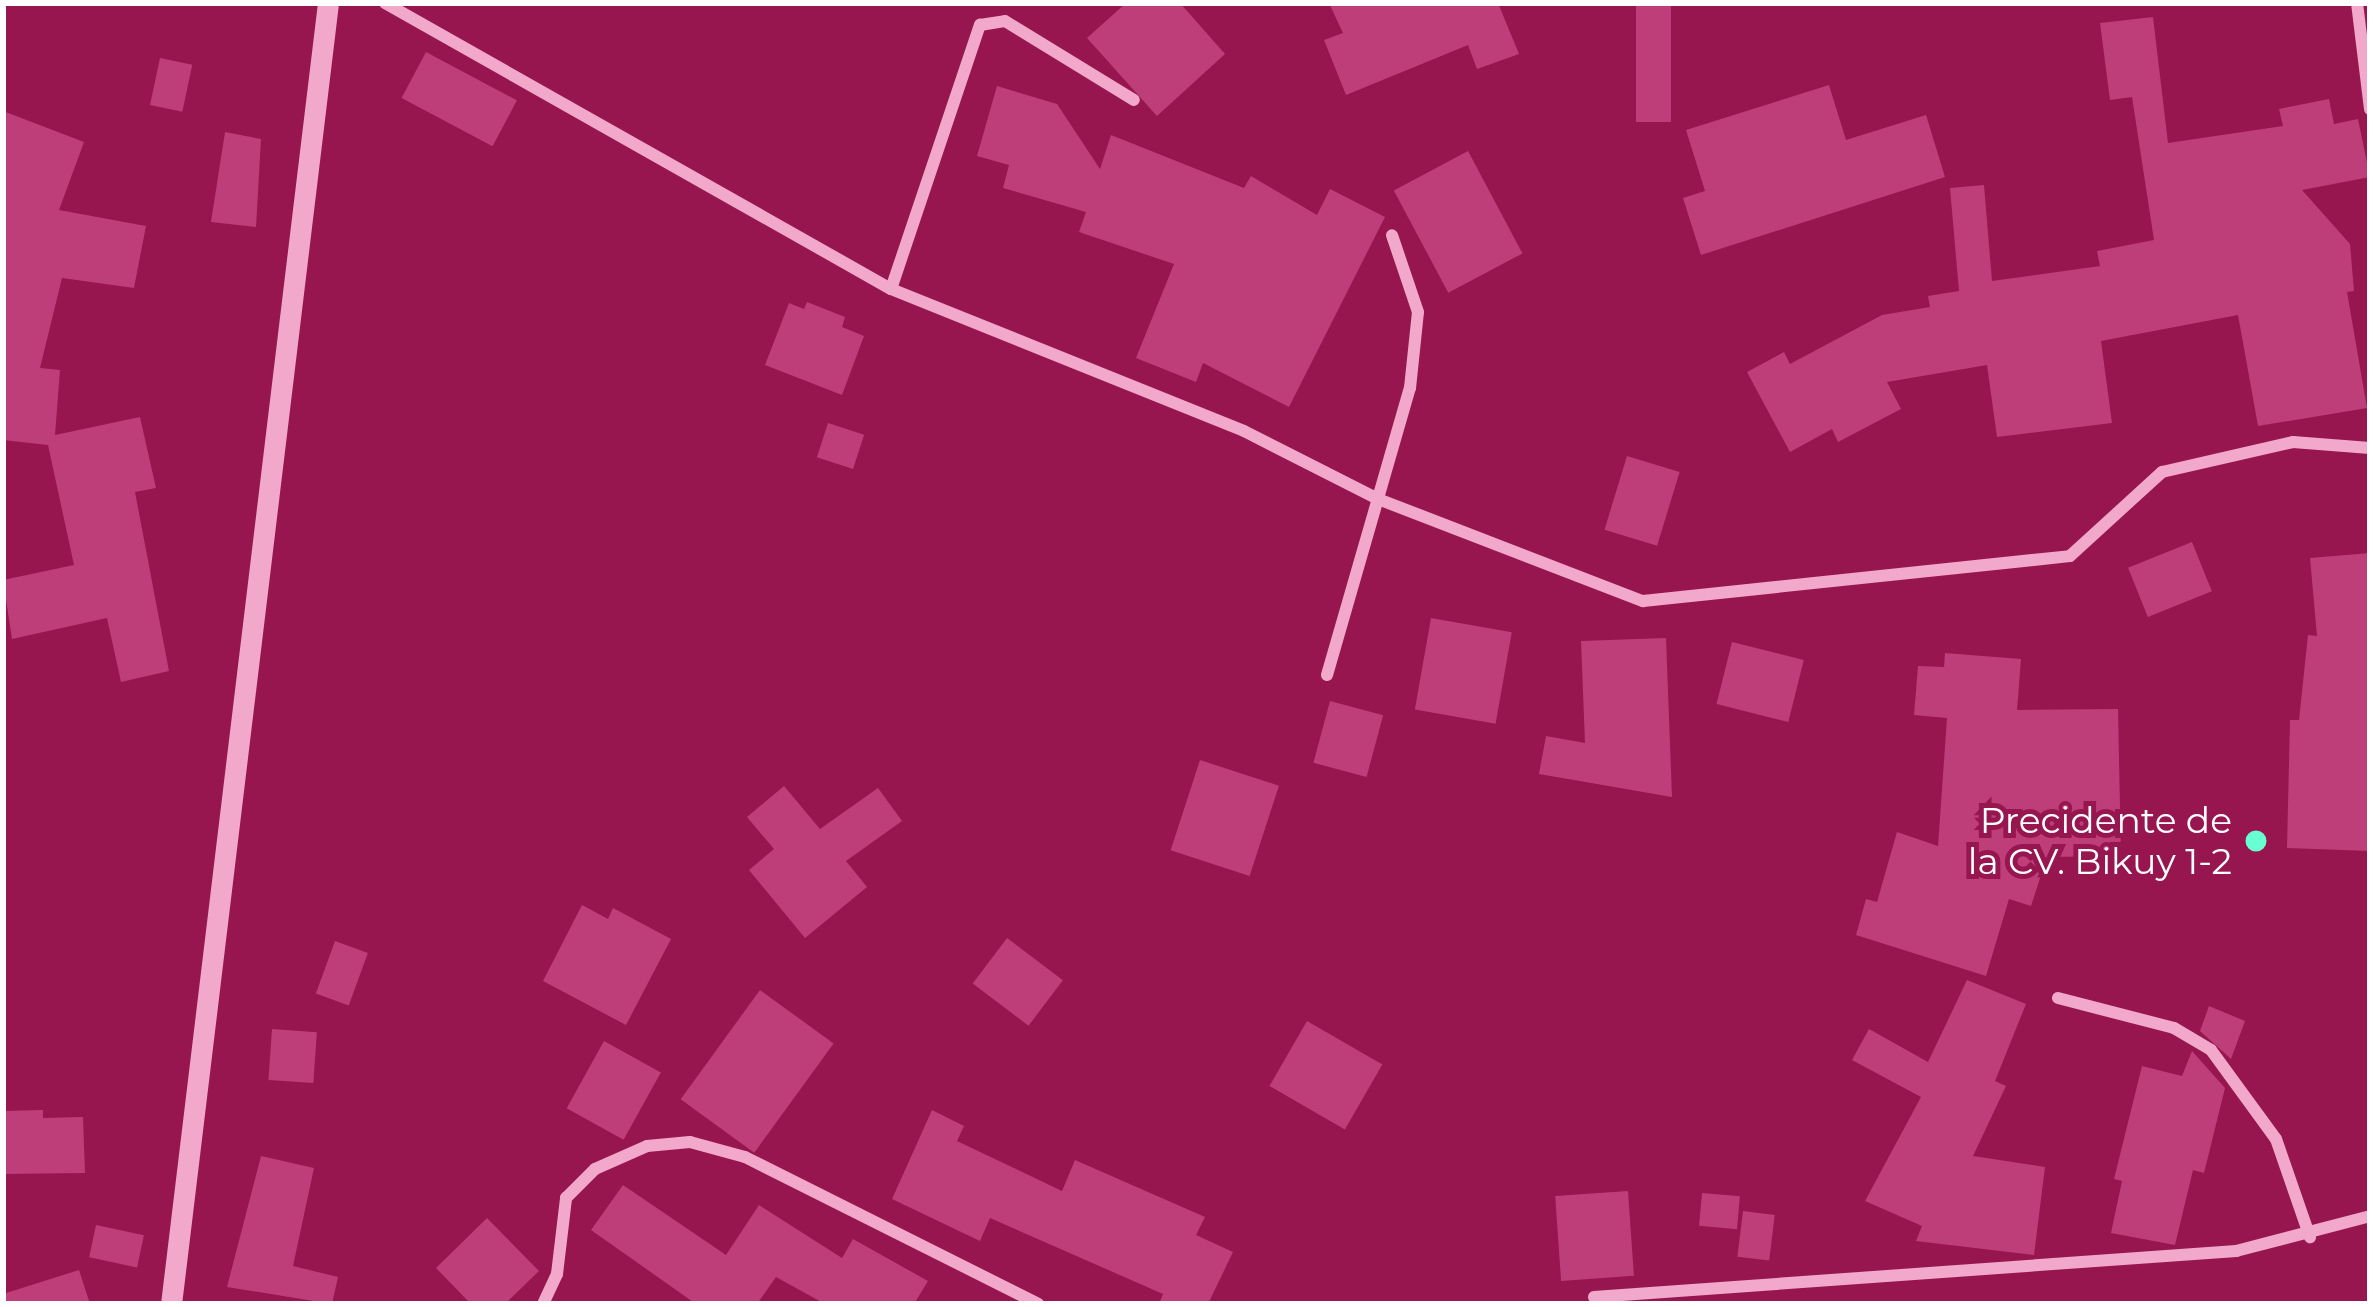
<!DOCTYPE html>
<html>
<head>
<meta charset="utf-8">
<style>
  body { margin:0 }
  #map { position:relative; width:2373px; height:1307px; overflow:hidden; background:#971650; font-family:Montserrat,sans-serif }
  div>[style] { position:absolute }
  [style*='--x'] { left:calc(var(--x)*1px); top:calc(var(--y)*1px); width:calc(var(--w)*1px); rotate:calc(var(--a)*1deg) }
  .building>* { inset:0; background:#be3e7a; transform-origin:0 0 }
  .minor>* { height:12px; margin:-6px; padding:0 6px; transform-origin:6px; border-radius:6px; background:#f2a8cb }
  .tertiary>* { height:21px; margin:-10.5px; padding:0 10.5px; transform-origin:10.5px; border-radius:10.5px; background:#f2a8cb }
  .dots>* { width:33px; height:33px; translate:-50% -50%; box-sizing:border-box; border:6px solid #971650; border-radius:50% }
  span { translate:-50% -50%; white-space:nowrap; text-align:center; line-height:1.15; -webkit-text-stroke:10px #971650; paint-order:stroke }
  .poi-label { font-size:36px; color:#fff }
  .right { translate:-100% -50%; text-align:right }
  .frame { position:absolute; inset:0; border:6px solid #fff; pointer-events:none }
</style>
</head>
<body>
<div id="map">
  <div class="building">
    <i style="clip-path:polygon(1126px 3px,1180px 3px,1225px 54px,1157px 116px,1087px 38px)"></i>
    <i style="clip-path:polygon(1329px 3px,1498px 3px,1519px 54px,1477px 69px,1468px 45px,1346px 95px,1324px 40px,1343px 33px)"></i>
    <i style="left:1636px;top:3px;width:35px;height:119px"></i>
    <i style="clip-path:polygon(2153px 17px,2168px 143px,2283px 126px,2279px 109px,2329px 99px,2334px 124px,2358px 119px,2370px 177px,2302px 190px,2350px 244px,2354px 291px,2347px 292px,2367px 408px,2258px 426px,2238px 315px,2101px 341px,2112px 423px,1997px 437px,1987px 365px,1887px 382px,1901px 409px,1838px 442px,1832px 429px,1790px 452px,1747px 372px,1784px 352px,1790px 364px,1882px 315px,1930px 307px,1928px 296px,1959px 291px,1950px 188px,1984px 185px,1992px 281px,2100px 266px,2097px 251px,2154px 240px,2132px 97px,2110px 100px,2100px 23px)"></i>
    <i style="left:426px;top:52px;width:103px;height:52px;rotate:28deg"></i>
    <i style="left:160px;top:58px;width:33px;height:48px;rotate:12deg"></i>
    <i style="clip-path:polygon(1829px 85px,1846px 140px,1926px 115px,1945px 177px,1701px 255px,1683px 198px,1705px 191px,1686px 130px)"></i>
    <i style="clip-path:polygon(997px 86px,1057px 104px,1100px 169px,1111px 135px,1244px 188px,1251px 176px,1317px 215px,1330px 189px,1385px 217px,1289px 407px,1203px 363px,1196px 382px,1136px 358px,1174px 264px,1079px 232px,1086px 212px,1003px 188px,1009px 165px,977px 156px)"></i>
    <i style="clip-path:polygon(3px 111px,84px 142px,59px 210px,146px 226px,134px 288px,62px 278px,40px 368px,60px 370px,55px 435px,140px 417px,156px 488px,135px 492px,169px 671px,121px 682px,107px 618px,12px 639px,3px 580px,74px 565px,48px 445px,3px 440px)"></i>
    <i style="clip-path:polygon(225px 132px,261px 139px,256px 227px,211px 222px)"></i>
    <i style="left:1468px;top:151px;width:116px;height:84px;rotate:62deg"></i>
    <i style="clip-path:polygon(807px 302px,845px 317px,842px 327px,864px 336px,842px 395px,765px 365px,789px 303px,804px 309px)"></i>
    <i style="left:828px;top:423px;width:38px;height:36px;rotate:18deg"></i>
    <i style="left:1627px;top:456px;width:55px;height:77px;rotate:17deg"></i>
    <i style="left:2192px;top:542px;width:53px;height:69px;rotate:68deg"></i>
    <i style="clip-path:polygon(2370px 553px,2370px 851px,2287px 848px,2290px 720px,2299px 720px,2308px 635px,2317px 636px,2310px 558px)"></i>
    <i style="left:1431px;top:618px;width:82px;height:93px;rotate:10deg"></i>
    <i style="clip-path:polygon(1666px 638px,1672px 797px,1539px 774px,1546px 736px,1585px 743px,1581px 641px)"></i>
    <i style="left:1732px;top:642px;width:74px;height:64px;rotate:14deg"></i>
    <i style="clip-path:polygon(1945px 653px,2021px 659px,2017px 710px,2118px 709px,2121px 856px,2047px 857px,2031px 906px,2009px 899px,1986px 976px,1856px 935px,1866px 899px,1877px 902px,1897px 832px,1938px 846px,1947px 718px,1914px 715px,1918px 666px,1944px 667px)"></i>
    <i style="left:1330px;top:701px;width:55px;height:64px;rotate:15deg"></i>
    <i style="left:1200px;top:760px;width:83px;height:95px;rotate:18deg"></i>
    <i style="clip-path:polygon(784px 786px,820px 829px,878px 788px,902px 821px,846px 861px,867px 887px,805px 938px,749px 870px,774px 849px,747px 817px)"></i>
    <i style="clip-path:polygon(582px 905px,608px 919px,613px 908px,671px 939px,626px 1025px,543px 981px)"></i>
    <i style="left:1007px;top:938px;width:70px;height:57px;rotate:37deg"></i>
    <i style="left:335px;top:941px;width:35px;height:56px;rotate:20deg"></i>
    <i style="clip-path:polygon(1967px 980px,2026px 1004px,1995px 1081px,2006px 1086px,1973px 1156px,2045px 1167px,2034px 1255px,1916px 1241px,1922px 1226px,1865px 1201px,1921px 1097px,1852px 1060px,1869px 1029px,1928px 1062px)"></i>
    <i style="left:760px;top:990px;width:91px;height:135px;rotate:36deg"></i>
    <i style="clip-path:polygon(2209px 1006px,2245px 1021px,2231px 1059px,2200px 1031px)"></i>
    <i style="left:1307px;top:1021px;width:87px;height:75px;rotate:30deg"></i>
    <i style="left:272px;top:1029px;width:45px;height:51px;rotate:4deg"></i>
    <i style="left:604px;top:1041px;width:65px;height:77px;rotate:29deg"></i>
    <i style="clip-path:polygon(2192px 1051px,2225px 1088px,2204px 1173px,2193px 1170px,2175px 1245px,2111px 1233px,2122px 1181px,2114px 1179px,2142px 1066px,2182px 1076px)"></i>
    <i style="clip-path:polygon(43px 1110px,43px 1118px,83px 1117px,85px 1173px,3px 1174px,3px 1111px)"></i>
    <i style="clip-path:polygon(932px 1110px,964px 1126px,957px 1141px,1062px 1191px,1075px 1160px,1205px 1217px,1196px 1235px,1233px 1252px,1208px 1304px,1159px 1304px,1163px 1294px,990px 1218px,980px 1241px,892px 1199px)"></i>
    <i style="clip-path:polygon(261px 1156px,314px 1168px,293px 1266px,338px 1277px,332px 1304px,227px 1287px)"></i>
    <i style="clip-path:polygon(623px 1185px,726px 1255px,759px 1205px,842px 1258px,853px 1239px,928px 1281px,914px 1304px,825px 1304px,776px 1277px,757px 1304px,696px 1304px,591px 1230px)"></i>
    <i style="left:1628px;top:1191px;width:85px;height:73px;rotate:86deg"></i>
    <i style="left:1702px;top:1193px;width:38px;height:33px;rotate:5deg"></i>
    <i style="left:1743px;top:1211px;width:32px;height:46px;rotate:7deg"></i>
    <i style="clip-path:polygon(487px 1218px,539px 1271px,505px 1304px,471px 1304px,436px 1268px)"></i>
    <i style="left:96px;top:1225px;width:49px;height:33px;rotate:12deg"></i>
    <i style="clip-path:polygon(79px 1270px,90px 1304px,3px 1304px,3px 1294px)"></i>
  </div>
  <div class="minor">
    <i style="--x:385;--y:3;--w:581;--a:29.48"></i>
    <i style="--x:891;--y:289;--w:380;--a:21.9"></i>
    <i style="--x:1244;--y:431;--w:150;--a:26.9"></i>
    <i style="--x:1378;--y:499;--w:284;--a:21.1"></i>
    <i style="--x:1643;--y:601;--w:429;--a:-6"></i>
    <i style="--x:2070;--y:556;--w:125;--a:-42.4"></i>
    <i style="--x:2162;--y:472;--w:134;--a:-12.9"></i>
    <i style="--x:2293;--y:442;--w:77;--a:4.5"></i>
    <i style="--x:2357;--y:3;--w:107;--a:83"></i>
    <i style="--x:891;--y:289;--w:279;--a:-71.4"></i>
    <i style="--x:980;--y:25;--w:25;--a:-9"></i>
    <i style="--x:1005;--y:21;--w:151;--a:31.5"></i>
    <i style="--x:1327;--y:675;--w:299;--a:-73.9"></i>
    <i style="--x:1410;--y:388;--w:76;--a:-84"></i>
    <i style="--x:1418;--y:312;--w:81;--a:-108.7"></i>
    <i style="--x:2058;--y:998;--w:120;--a:14.5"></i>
    <i style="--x:2174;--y:1028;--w:43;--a:30.7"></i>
    <i style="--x:2211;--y:1050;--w:110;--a:53.9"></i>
    <i style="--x:2276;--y:1139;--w:104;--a:70.9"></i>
    <i style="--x:1594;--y:1297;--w:644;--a:-4.1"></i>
    <i style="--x:2236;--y:1251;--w:138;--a:-14.6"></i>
    <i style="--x:543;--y:1304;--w:33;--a:-65"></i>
    <i style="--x:557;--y:1274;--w:77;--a:-83.2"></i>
    <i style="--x:566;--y:1198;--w:41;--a:-45"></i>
    <i style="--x:595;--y:1169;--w:57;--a:-23.9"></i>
    <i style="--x:647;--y:1146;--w:43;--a:-5.3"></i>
    <i style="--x:690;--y:1142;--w:57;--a:15.3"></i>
    <i style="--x:745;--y:1157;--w:328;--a:26.6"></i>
  </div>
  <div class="tertiary">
    <i style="--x:171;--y:1304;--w:1310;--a:-83.12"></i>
  </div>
  <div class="dots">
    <i style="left:2256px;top:841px;background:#68ffd1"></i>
  </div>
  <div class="poi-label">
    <span class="right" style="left:2232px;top:841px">Precidente de<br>la CV. Bikuy 1-2</span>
  </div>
  <div class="frame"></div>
</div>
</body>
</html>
